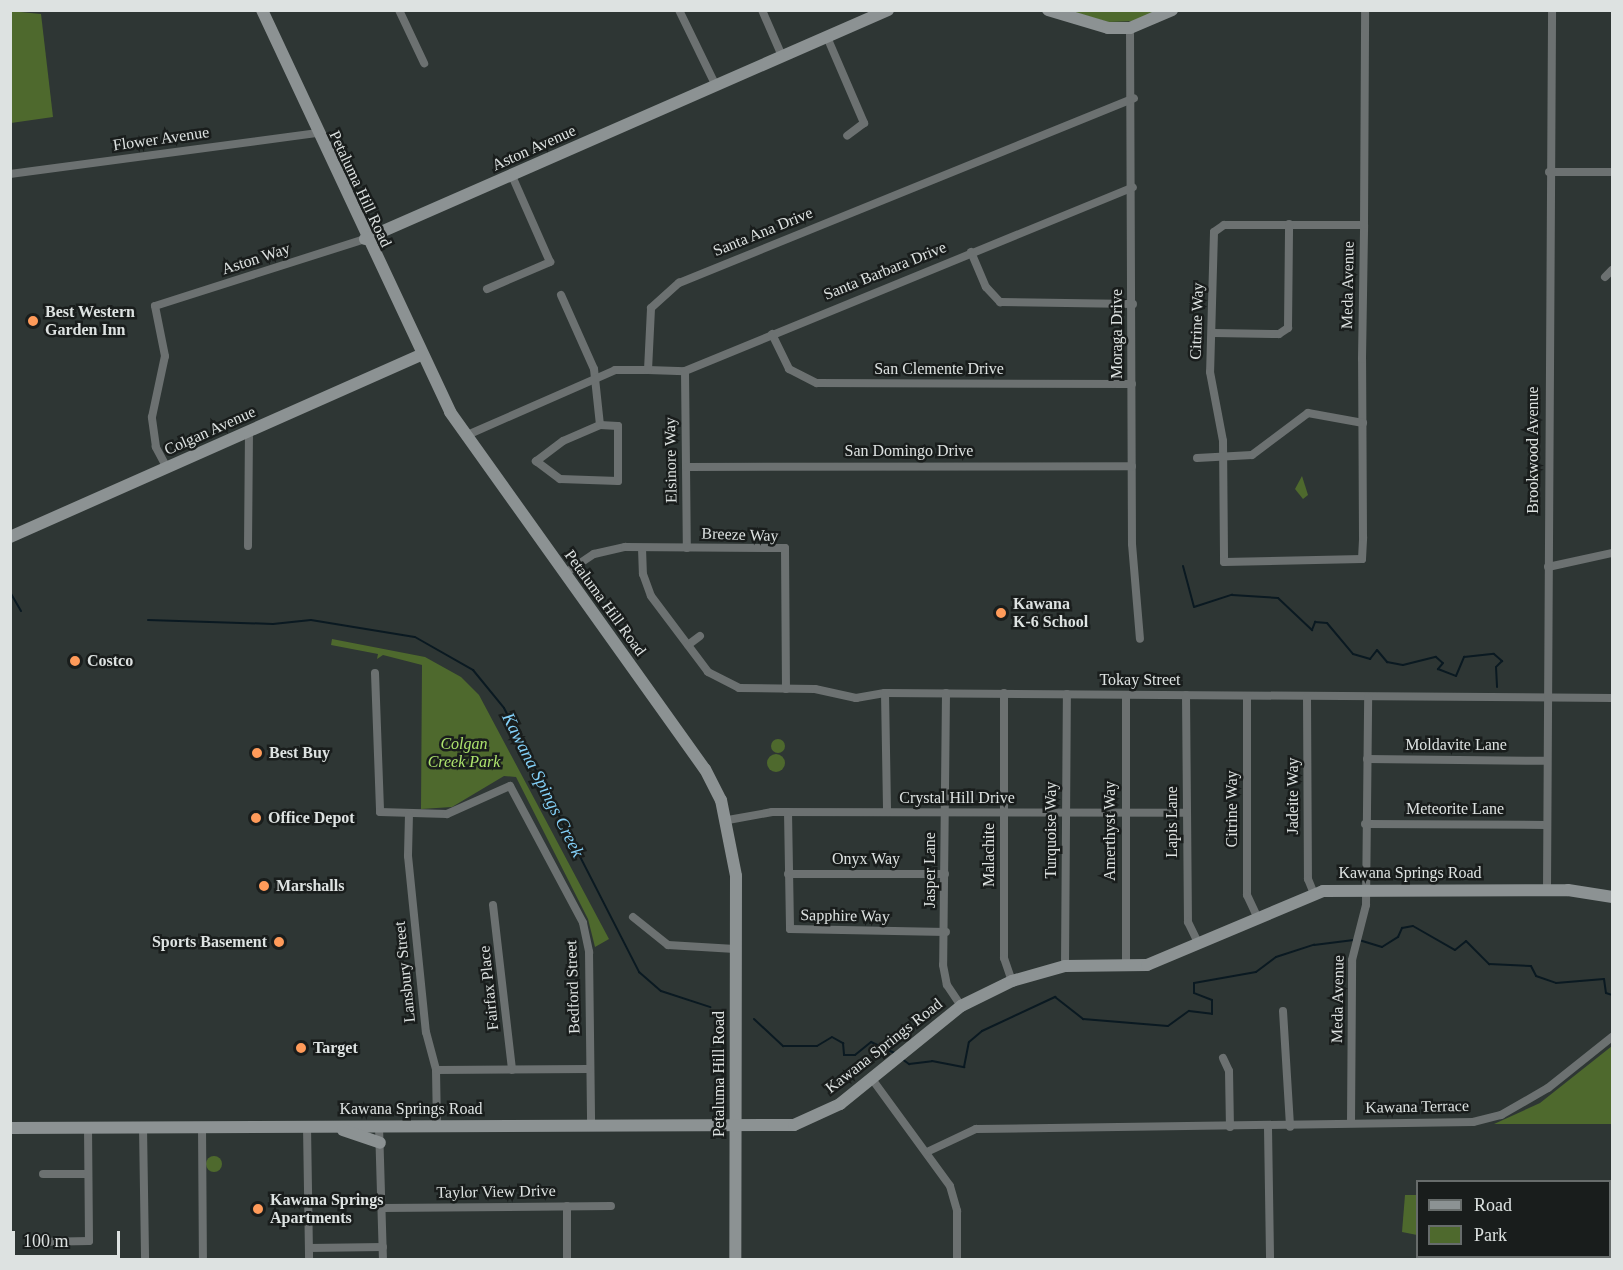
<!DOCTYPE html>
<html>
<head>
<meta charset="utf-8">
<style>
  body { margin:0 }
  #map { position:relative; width:1623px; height:1270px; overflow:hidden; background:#2e3634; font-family:Georgia,serif }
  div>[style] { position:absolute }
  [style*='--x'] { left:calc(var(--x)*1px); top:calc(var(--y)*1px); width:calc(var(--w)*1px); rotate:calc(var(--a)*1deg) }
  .green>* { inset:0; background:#4e692d }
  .round { border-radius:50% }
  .stream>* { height:2px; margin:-1px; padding:0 1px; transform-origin:1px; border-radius:1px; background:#0a1921 }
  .street>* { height:8px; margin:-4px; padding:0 4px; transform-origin:4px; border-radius:4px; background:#6c7171 }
  .secondary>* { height:12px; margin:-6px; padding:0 6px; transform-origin:6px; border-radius:6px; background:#8c9293 }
  .dots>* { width:16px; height:16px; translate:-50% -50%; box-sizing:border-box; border:3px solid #191d1c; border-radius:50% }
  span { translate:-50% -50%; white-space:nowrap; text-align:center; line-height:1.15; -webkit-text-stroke:5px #191d1c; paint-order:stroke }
  .street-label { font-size:16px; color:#dde2e1 }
  .poi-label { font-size:16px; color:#dde2e1; font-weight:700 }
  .left { translate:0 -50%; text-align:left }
  .right { translate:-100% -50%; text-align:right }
  .park-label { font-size:16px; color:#ade36d; font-style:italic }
  .water-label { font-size:18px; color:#83d0f8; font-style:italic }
  .frame { position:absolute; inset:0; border:12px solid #dde2e1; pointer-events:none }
  .legend { position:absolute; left:1416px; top:1180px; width:195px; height:78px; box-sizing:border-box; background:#191d1c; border:2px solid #676c6b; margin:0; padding:8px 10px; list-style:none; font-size:18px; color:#dde2e1 }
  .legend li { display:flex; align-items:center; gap:12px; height:30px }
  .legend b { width:30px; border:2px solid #676c6b }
  .scale { position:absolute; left:12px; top:1231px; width:108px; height:27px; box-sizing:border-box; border:3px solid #dde2e1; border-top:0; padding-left:8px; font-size:18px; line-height:21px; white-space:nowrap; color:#dde2e1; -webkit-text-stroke:4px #191d1c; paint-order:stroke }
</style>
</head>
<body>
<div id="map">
  <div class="green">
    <i style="clip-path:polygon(10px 11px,41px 14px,53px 117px,11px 123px)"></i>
    <i style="clip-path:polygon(1070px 11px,1160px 11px,1135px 21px,1108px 22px)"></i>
    <i style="clip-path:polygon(1302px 476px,1308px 495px,1303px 499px,1295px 489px)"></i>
    <i style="clip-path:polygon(332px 639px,425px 657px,461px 677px,479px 695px,609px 939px,595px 947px,588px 919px,516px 777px,504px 776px,452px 807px,421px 809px,422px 665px,383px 655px,377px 659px,378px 654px,331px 645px)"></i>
    <i class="round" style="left:771px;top:739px;width:14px;height:14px"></i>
    <i class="round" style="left:767px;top:754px;width:18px;height:18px"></i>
    <i style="clip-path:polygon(1612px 1046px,1612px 1260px,1612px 1124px,1494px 1124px,1540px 1103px)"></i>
    <i class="round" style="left:206px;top:1156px;width:16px;height:16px"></i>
    <i style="clip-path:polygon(1405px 1195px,1417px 1195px,1417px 1235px,1402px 1232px)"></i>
  </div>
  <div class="stream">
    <i style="--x:1183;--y:566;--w:42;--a:75"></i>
    <i style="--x:1194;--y:607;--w:40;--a:-18"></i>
    <i style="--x:1232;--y:595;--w:46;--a:3.7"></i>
    <i style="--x:1278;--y:598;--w:47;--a:43.3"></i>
    <i style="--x:1312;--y:630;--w:9;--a:-69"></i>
    <i style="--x:1315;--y:622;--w:12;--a:5"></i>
    <i style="--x:1327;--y:623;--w:40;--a:50"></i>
    <i style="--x:1353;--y:654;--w:18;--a:16"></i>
    <i style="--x:1370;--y:659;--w:11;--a:-52"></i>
    <i style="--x:1377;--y:650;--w:16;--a:50"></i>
    <i style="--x:1387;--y:662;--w:16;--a:11"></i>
    <i style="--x:1403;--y:665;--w:34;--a:-14"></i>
    <i style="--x:1436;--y:657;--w:9;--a:41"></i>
    <i style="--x:1443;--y:663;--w:8;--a:130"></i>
    <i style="--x:1438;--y:669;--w:19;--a:21"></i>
    <i style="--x:1456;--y:676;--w:21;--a:-67"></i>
    <i style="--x:1464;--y:657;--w:30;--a:-6"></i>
    <i style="--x:1494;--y:654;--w:11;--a:41"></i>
    <i style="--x:1502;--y:661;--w:8;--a:135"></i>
    <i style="--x:1496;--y:667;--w:20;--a:87"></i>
    <i style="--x:10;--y:592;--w:22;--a:60"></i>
    <i style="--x:148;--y:620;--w:125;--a:1.8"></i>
    <i style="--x:273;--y:624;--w:38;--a:-6"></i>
    <i style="--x:311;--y:620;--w:105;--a:9.3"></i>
    <i style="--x:415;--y:637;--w:67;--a:29.6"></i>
    <i style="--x:473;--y:670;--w:49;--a:50.8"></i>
    <i style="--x:504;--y:708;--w:297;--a:62.9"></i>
    <i style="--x:639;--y:972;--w:29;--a:41"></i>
    <i style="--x:661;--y:991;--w:52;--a:18.1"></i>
    <i style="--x:1359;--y:940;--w:24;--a:17"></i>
    <i style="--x:1382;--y:947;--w:19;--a:-32"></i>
    <i style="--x:1398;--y:937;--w:10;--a:-66"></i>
    <i style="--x:1402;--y:928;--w:11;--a:-10"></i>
    <i style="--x:1413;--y:926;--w:48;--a:29.7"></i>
    <i style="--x:1455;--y:950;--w:14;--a:-39"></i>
    <i style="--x:1466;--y:941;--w:33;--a:45"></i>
    <i style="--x:1489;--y:964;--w:42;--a:2.7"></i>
    <i style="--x:1531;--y:966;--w:11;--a:63"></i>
    <i style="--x:1536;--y:976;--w:21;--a:19"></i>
    <i style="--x:1556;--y:983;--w:48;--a:-4.8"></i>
    <i style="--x:1604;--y:979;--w:14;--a:82"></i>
    <i style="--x:1606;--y:993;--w:6;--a:18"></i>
    <i style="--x:754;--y:1019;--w:40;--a:43"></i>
    <i style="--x:783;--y:1046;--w:34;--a:0"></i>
    <i style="--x:817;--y:1046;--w:17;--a:-31"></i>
    <i style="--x:832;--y:1037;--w:13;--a:29"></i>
    <i style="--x:843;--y:1043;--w:12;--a:85"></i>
    <i style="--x:844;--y:1055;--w:11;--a:0"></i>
    <i style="--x:855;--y:1055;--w:21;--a:-39"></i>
    <i style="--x:871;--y:1042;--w:26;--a:25"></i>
    <i style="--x:902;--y:1059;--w:9;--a:36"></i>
    <i style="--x:909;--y:1064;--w:23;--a:-7"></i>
    <i style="--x:932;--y:1061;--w:33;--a:11"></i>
    <i style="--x:964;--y:1067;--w:25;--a:-79"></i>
    <i style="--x:969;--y:1042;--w:17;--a:-40"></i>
    <i style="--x:982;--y:1031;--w:81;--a:-25"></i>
    <i style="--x:1055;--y:997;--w:36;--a:38"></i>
    <i style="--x:1083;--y:1019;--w:85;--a:4.7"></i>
    <i style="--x:1168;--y:1026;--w:26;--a:-36"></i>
    <i style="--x:1189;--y:1011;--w:23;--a:7"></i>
    <i style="--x:1212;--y:1014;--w:14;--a:-90"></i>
    <i style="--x:1212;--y:1000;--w:19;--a:-159"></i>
    <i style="--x:1194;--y:993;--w:10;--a:-90"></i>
    <i style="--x:1194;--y:983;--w:63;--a:-10.1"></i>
    <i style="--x:1256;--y:972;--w:25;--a:-37"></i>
    <i style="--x:1276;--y:957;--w:40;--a:-18"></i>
    <i style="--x:1314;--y:945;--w:40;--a:-7.1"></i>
  </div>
  <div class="street">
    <i style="--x:399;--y:10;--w:59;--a:64.7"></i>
    <i style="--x:679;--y:10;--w:85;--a:64"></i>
    <i style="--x:762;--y:10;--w:50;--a:66.5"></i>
    <i style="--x:1130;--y:28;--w:516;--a:89.78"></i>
    <i style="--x:1132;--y:544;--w:95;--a:85.2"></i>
    <i style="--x:827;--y:37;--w:94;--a:66.7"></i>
    <i style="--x:864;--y:123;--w:21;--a:143"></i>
    <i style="--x:1549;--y:172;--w:63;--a:0"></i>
    <i style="--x:10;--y:174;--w:309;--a:-7.6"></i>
    <i style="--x:1364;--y:225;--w:140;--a:180"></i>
    <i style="--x:1224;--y:225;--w:12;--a:145"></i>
    <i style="--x:1214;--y:232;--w:140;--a:91.6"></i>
    <i style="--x:1210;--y:372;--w:70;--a:79.3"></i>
    <i style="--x:1223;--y:441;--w:121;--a:89.5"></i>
    <i style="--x:1224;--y:562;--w:138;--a:-1.2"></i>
    <i style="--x:1362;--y:559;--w:22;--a:-87"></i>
    <i style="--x:1363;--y:537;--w:178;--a:-90.3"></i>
    <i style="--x:1362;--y:359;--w:134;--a:-89.1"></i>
    <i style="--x:1364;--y:225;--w:215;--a:-89.7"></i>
    <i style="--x:971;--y:252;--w:38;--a:67"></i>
    <i style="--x:986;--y:287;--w:21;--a:47"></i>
    <i style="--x:1000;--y:302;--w:133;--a:0.9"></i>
    <i style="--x:1605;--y:277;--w:10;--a:-45"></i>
    <i style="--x:487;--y:289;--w:69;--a:-23.2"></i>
    <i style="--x:550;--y:262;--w:94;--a:-113.8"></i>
    <i style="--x:561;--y:295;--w:81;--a:66"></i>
    <i style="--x:594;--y:369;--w:56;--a:83.9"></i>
    <i style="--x:600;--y:425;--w:40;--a:156.6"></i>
    <i style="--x:563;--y:441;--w:34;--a:143"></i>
    <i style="--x:536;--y:461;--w:30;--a:37"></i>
    <i style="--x:560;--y:479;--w:58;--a:2"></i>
    <i style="--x:618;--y:481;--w:55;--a:-90"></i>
    <i style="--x:618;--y:426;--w:18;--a:-177"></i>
    <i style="--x:1214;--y:333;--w:65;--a:0.9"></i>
    <i style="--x:1279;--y:334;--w:11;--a:-34"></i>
    <i style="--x:1288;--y:328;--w:104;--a:-89.4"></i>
    <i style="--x:772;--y:334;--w:39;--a:64"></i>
    <i style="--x:789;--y:369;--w:31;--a:27"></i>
    <i style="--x:817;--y:383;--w:315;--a:0.2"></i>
    <i style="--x:648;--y:370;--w:37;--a:2"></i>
    <i style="--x:685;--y:371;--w:484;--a:-22.3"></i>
    <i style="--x:685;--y:371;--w:177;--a:89.4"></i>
    <i style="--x:465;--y:436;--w:164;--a:-23.7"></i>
    <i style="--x:615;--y:370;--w:33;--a:0"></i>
    <i style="--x:648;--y:370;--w:62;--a:-87.2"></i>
    <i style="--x:651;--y:308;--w:38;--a:-42"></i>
    <i style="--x:679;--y:283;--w:491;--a:-22.1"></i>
    <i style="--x:1197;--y:458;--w:55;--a:-3.1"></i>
    <i style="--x:1252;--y:455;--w:70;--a:-36.9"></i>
    <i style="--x:1308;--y:413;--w:56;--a:10.3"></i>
    <i style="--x:687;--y:467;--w:445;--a:-0.1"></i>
    <i style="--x:167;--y:468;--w:24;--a:-118"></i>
    <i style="--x:156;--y:447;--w:30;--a:-98"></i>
    <i style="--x:152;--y:417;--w:62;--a:-78"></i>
    <i style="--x:165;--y:356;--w:51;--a:-101.3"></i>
    <i style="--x:155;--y:306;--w:220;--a:-17.7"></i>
    <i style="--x:248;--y:546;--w:115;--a:-89.5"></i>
    <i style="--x:642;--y:548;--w:26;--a:88"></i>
    <i style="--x:643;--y:574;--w:23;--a:70"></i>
    <i style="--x:651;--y:596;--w:95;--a:53.1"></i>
    <i style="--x:708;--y:672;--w:35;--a:27"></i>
    <i style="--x:739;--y:688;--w:76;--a:0.8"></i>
    <i style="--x:815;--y:689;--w:42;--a:12.4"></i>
    <i style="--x:856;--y:698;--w:29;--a:-10"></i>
    <i style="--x:885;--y:693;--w:727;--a:0.39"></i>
    <i style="--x:1548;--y:567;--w:66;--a:-12.3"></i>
    <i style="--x:564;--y:574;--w:36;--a:-34"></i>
    <i style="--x:594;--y:554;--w:32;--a:-13"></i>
    <i style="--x:625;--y:547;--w:160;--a:0.4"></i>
    <i style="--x:785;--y:548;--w:141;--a:89.6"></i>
    <i style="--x:688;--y:645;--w:15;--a:-37"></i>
    <i style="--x:375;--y:673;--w:139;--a:87.9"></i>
    <i style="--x:380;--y:812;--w:67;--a:1.7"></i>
    <i style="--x:447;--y:814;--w:69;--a:-24"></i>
    <i style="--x:510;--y:786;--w:155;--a:61.9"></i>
    <i style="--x:583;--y:923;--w:30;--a:78"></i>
    <i style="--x:589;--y:952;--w:172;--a:89.3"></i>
    <i style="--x:885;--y:693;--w:119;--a:89"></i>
    <i style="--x:946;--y:693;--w:272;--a:90.6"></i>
    <i style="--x:943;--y:965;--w:20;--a:79"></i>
    <i style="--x:947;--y:985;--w:25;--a:56"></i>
    <i style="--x:1004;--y:693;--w:265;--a:90"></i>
    <i style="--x:1004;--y:958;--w:24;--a:71"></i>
    <i style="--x:1186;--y:695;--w:227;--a:89.5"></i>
    <i style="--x:1188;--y:922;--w:25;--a:64"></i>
    <i style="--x:1247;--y:697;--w:198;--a:90"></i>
    <i style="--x:1247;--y:895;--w:26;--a:65"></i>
    <i style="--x:1307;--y:697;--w:182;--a:89.7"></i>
    <i style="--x:1308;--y:879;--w:16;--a:68"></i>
    <i style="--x:1367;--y:759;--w:179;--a:0.6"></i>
    <i style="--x:788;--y:812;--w:117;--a:89"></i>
    <i style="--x:790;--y:929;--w:156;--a:1.1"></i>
    <i style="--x:409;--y:814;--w:42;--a:91.4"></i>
    <i style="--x:408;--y:856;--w:177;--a:84.2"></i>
    <i style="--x:426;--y:1032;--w:39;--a:75"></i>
    <i style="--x:436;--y:1070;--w:55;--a:89"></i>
    <i style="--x:728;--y:820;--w:45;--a:-10.3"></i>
    <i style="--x:772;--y:812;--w:415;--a:0.1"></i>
    <i style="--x:1365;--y:824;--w:181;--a:0.3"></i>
    <i style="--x:788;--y:874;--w:157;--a:0"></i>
    <i style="--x:1547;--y:890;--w:880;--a:-89.67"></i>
    <i style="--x:493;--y:905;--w:166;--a:83.4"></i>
    <i style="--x:633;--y:917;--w:45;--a:38.7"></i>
    <i style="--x:668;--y:945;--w:67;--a:3.4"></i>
    <i style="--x:1065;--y:966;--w:272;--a:-89.6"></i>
    <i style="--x:1126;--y:966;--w:271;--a:-90"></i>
    <i style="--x:1283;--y:1011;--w:116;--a:86.5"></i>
    <i style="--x:1223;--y:1058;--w:14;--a:65"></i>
    <i style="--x:1229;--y:1071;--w:56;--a:89"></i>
    <i style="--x:436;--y:1070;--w:153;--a:-0.4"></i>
    <i style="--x:872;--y:1079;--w:132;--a:53.9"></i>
    <i style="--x:950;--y:1186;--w:26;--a:74"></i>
    <i style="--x:957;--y:1211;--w:49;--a:90"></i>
    <i style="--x:1351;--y:1123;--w:163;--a:-89.6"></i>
    <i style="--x:1352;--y:960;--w:57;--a:-75.7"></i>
    <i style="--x:1366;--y:905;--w:208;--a:-89.4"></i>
    <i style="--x:202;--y:1126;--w:134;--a:89.6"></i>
    <i style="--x:307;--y:1126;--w:134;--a:89.1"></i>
    <i style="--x:379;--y:1126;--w:134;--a:88.3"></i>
    <i style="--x:143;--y:1127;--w:133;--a:89.1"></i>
    <i style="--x:1268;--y:1128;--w:132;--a:89.1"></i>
    <i style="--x:929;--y:1151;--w:52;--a:-25.1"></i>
    <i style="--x:976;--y:1129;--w:497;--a:-0.8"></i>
    <i style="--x:1473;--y:1122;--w:29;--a:-14"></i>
    <i style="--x:1501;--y:1115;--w:54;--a:-29.9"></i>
    <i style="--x:1548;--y:1088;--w:82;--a:-38.6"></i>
    <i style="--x:43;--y:1174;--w:45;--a:0"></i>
    <i style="--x:567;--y:1206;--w:54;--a:90"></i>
    <i style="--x:383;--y:1208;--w:228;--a:-0.5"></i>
    <i style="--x:38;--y:1242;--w:51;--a:-1.1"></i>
    <i style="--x:89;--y:1241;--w:113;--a:-90.5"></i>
    <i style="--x:309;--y:1248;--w:74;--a:-0.8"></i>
  </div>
  <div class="secondary">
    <i style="--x:262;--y:10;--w:444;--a:64.9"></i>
    <i style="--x:450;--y:412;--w:439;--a:54.5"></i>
    <i style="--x:705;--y:769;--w:35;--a:63"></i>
    <i style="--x:721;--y:800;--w:77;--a:78.8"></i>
    <i style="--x:736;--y:876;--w:384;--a:90.1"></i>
    <i style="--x:1048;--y:10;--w:63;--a:16.7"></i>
    <i style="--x:1108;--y:28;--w:22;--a:0"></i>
    <i style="--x:1130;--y:28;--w:46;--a:-23.2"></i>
    <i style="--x:365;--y:239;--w:571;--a:-23.65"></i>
    <i style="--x:10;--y:537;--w:451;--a:-23.9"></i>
    <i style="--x:10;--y:1128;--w:784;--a:-0.22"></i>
    <i style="--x:794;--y:1125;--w:51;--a:-24.5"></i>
    <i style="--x:840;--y:1104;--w:156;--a:-39"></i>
    <i style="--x:961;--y:1006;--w:57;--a:-26.1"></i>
    <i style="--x:1012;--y:981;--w:55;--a:-15.8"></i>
    <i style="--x:1065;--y:966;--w:82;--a:-0.7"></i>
    <i style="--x:1147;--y:965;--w:191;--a:-22.8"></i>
    <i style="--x:1323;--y:891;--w:245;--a:-0.2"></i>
    <i style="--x:1568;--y:890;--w:45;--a:9"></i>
    <i style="--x:343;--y:1130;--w:39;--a:19"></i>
  </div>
  <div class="dots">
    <i style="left:33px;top:321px;background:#ff9b5a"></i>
    <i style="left:1001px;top:613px;background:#ff9b5a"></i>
    <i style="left:75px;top:661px;background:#ff9b5a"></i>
    <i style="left:257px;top:753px;background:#ff9b5a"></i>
    <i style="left:256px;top:818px;background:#ff9b5a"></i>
    <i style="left:264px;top:886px;background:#ff9b5a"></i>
    <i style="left:279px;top:942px;background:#ff9b5a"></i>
    <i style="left:301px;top:1048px;background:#ff9b5a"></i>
    <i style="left:258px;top:1209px;background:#ff9b5a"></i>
  </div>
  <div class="street-label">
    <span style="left:161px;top:139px;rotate:-8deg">Flower Avenue</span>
    <span style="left:534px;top:148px;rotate:-24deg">Aston Avenue</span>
    <span style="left:360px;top:189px;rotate:65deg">Petaluma Hill Road</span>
    <span style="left:763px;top:232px;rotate:-22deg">Santa Ana Drive</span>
    <span style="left:256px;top:259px;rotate:-18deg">Aston Way</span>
    <span style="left:885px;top:271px;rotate:-22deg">Santa Barbara Drive</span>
    <span style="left:1348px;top:285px;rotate:-89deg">Meda Avenue</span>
    <span style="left:1197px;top:321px;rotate:-88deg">Citrine Way</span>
    <span style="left:1117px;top:334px;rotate:-90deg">Moraga Drive</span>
    <span style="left:939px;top:369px">San Clemente Drive</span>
    <span style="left:210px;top:431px;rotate:-24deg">Colgan Avenue</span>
    <span style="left:1533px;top:450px;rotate:-90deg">Brookwood Avenue</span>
    <span style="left:909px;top:451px">San Domingo Drive</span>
    <span style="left:671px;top:460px;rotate:-91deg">Elsinore Way</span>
    <span style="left:740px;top:535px;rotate:2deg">Breeze Way</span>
    <span style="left:605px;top:603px;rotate:54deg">Petaluma Hill Road</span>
    <span style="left:1140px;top:680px">Tokay Street</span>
    <span style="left:1456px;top:745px">Moldavite Lane</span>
    <span style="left:1293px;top:796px;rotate:-90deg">Jadeite Way</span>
    <span style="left:957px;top:798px">Crystal Hill Drive</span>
    <span style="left:1232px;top:809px;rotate:-90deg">Citrine Way</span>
    <span style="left:1455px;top:809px">Meteorite Lane</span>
    <span style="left:1172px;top:822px;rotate:-90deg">Lapis Lane</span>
    <span style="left:1051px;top:830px;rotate:-90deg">Turquoise Way</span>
    <span style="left:1110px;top:831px;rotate:-90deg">Amerthyst Way</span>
    <span style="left:989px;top:855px;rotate:-90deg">Malachite</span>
    <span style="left:866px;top:859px">Onyx Way</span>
    <span style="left:930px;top:870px;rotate:-90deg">Jasper Lane</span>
    <span style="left:1410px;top:873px">Kawana Springs Road</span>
    <span style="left:845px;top:916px;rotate:1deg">Sapphire Way</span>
    <span style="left:405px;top:972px;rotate:-96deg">Lansbury Street</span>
    <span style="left:573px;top:987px;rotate:-92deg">Bedford Street</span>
    <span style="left:489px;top:988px;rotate:-96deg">Fairfax Place</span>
    <span style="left:1338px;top:999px;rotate:-89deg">Meda Avenue</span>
    <span style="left:884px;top:1046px;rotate:-38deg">Kawana Springs Road</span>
    <span style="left:719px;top:1074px;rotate:-90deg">Petaluma Hill Road</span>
    <span style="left:1417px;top:1107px;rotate:-1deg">Kawana Terrace</span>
    <span style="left:411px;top:1109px">Kawana Springs Road</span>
    <span style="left:496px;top:1192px;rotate:-1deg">Taylor View Drive</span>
  </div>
  <div class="poi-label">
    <span class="left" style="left:45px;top:321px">Best Western<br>Garden Inn</span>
    <span class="left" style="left:1013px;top:613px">Kawana<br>K-6 School</span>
    <span class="left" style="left:87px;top:661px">Costco</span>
    <span class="left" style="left:269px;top:753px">Best Buy</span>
    <span class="left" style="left:268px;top:818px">Office Depot</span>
    <span class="left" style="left:276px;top:886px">Marshalls</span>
    <span class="right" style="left:267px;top:942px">Sports Basement</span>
    <span class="left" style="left:313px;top:1048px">Target</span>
    <span class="left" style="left:270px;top:1209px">Kawana Springs<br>Apartments</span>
  </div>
  <div class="park-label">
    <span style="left:464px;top:753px">Colgan<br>Creek Park</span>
  </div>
  <div class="water-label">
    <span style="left:543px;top:785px;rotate:63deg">Kawana Spings Creek</span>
  </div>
  <div class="frame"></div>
  <ul class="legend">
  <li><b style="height:8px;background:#8c9293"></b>Road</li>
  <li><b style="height:16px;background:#4e692d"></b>Park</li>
  </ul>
  <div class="scale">100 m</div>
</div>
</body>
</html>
